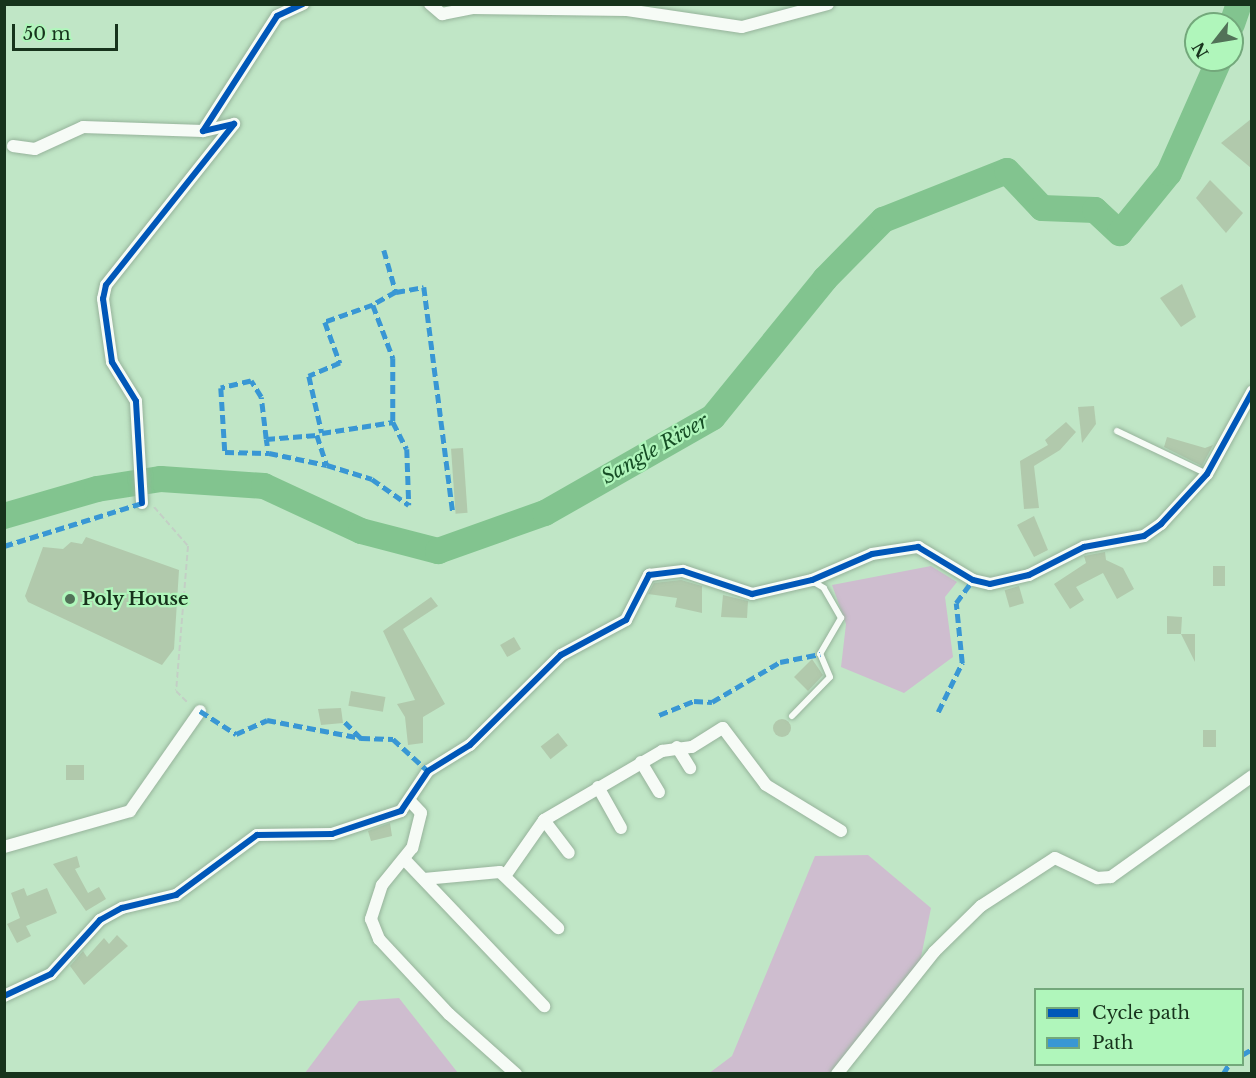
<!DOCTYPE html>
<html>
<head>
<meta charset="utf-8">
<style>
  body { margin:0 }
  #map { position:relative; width:1256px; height:1078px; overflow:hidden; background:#c0e6c6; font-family:"Libre Baskerville",serif }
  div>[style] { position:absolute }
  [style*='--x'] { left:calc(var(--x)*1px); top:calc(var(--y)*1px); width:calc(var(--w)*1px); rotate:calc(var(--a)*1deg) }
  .green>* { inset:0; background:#cebdcf }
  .river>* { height:26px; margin:-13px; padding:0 13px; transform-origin:13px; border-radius:13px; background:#82c48f }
  .building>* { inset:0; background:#b1c9ac; transform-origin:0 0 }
  .round { border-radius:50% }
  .path>* { height:2px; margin-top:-1px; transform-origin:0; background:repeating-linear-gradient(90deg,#c3cfc5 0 6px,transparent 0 9px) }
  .roads { filter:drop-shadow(0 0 2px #96b39b) drop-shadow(0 0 2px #96b39b) }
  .service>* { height:6px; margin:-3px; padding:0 3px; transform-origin:3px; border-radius:3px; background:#f6fbf6 }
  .minor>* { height:12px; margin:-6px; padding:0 6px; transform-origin:6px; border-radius:6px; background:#f6fbf6 }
  .quiet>* { height:4.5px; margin-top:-2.25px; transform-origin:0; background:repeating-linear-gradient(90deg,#3997d4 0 9px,transparent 0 13.5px) }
  .cycleway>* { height:6px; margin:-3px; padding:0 3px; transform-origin:3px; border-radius:3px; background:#0057b8 }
  .dots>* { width:16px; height:16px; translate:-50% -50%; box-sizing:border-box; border:3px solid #b0f6bb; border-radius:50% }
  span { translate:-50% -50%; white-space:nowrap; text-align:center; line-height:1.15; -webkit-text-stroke:4.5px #b0f6bb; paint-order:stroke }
  .poi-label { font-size:18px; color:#17331c; font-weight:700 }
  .left { translate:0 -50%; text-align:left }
  .water-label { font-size:20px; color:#164e25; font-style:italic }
  .frame { position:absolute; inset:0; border:6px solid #17331c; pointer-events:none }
  .legend { position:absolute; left:1034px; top:988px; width:210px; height:78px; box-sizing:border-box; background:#b0f6bb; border:2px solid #73a87b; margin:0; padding:8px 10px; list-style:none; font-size:18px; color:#17331c }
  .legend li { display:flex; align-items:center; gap:12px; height:30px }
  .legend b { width:30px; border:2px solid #73a87b }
  .north { position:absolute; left:1184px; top:12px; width:60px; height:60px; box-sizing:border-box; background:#b0f6bb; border:2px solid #73a87b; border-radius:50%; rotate:239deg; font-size:16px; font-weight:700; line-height:24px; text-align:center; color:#17331c }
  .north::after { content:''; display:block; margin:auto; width:21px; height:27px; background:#527258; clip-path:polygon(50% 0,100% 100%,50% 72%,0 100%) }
  .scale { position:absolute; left:12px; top:24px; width:106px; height:27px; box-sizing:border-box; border:3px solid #17331c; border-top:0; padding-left:8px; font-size:18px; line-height:21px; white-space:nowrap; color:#17331c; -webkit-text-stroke:4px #b0f6bb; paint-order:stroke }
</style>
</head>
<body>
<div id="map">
  <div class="green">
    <i style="clip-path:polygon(931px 566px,957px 582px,945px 597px,953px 657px,904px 693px,841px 667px,846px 624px,832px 585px)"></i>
    <i style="clip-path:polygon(868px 855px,931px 908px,920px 962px,830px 1073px,708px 1074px,732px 1056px,815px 856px)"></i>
    <i style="clip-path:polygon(399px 998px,458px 1073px,305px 1073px,359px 1001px)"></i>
  </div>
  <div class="river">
    <i style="--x:1232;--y:24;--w:21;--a:-71"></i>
    <i style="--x:4;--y:516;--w:97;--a:-16.2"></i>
    <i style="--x:97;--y:489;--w:65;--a:-8.9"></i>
    <i style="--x:161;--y:479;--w:103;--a:3.9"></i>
    <i style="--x:264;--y:486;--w:107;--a:24.9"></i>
    <i style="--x:361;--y:531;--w:80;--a:14.6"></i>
    <i style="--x:438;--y:551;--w:114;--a:-19.6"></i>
    <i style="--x:545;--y:513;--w:193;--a:-29.7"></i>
    <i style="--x:713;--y:417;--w:178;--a:-50.9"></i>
    <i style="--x:825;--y:279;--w:83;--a:-45.5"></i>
    <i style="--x:883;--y:220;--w:133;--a:-21.6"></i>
    <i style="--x:1007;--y:171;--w:51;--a:46.6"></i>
    <i style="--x:1042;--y:208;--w:53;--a:2.2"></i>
    <i style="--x:1095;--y:210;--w:34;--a:43"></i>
    <i style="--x:1120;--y:233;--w:77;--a:-50.8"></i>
    <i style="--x:1169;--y:173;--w:124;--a:-66.1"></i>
  </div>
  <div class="building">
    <i style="clip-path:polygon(1251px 119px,1251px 168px,1221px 143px)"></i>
    <i style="clip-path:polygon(1210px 180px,1243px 213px,1226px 233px,1196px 198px)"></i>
    <i style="clip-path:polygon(1182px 284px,1196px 317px,1181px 327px,1160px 298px)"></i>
    <i style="clip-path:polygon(1094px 406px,1096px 424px,1082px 443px,1078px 407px)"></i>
    <i style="clip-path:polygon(1066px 422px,1076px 432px,1060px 450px,1034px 466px,1039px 508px,1024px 509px,1020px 461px,1048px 445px,1045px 440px)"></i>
    <i style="clip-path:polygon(1167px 437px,1205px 448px,1213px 445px,1202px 466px,1164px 447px)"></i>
    <i style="left:463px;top:448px;width:65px;height:12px;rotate:86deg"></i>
    <i style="clip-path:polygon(1034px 516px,1048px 550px,1034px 557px,1017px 525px)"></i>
    <i style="clip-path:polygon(86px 537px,179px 570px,174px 649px,162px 665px,28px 602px,25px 596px,43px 547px,63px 549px,71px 542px,82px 544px)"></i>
    <i style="clip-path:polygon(1105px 552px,1106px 560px,1123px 568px,1134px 589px,1117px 599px,1103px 573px,1076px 587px,1084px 600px,1070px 609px,1054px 584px,1086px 563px,1084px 556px)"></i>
    <i style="left:1213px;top:566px;width:12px;height:20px"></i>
    <i style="clip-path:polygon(681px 580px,702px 586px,702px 613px,675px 607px,677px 598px,648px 594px,654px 583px)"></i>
    <i style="left:1019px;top:586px;width:18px;height:15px;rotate:74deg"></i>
    <i style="clip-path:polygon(723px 595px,748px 601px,747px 618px,721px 617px)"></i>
    <i style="clip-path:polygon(431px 597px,438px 606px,403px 629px,445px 704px,423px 717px,423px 743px,408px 745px,405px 717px,397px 704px,415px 700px,383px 631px)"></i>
    <i style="clip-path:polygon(1167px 616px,1182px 617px,1181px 634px,1195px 634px,1195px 662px,1181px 634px,1167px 634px)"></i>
    <i style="left:514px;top:637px;width:14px;height:16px;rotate:60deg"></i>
    <i style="clip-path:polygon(812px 659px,823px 675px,808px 691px,794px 677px)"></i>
    <i style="left:351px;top:691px;width:35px;height:15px;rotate:10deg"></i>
    <i style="clip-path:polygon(341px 708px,343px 723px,321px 725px,318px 709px)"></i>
    <i class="round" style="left:773px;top:719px;width:18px;height:18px"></i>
    <i style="left:1203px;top:730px;width:13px;height:17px"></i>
    <i style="left:558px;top:733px;width:16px;height:22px;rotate:52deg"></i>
    <i style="left:66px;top:765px;width:18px;height:15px"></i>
    <i style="clip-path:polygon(390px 823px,392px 836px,371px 841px,368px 831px)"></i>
    <i style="clip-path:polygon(77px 856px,80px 867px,75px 869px,88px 893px,99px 887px,106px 899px,86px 911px,53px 864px)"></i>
    <i style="clip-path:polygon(24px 888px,27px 896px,47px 888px,57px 913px,26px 926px,31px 936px,17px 943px,7px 924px,20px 918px,11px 893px)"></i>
    <i style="clip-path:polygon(117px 935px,128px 946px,84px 985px,70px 966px,83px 951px,87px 957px,104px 938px,109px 944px)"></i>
  </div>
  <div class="path">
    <i style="--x:154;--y:507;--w:52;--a:48.9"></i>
    <i style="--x:188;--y:546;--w:145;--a:94.7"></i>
    <i style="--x:176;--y:691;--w:17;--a:45"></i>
  </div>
  <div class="roads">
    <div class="service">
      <i style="--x:1117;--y:431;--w:100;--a:25.5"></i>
      <i style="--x:792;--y:716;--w:54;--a:-45.7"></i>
      <i style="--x:830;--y:677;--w:25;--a:-113"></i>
      <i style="--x:820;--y:654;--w:42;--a:-59.7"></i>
      <i style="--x:841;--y:618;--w:34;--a:-120"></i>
      <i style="--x:824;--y:588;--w:14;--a:-150"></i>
    </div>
    <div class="minor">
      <i style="--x:430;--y:4;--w:16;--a:40"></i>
      <i style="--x:442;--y:14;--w:31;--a:-11"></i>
      <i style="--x:472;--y:8;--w:155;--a:0.7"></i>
      <i style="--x:627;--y:10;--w:116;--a:8.4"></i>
      <i style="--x:742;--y:27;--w:89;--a:-15"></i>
      <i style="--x:13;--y:146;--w:22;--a:8"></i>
      <i style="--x:35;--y:149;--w:53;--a:-24.6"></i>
      <i style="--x:83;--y:127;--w:120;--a:1.9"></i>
      <i style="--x:142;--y:503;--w:102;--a:-93.4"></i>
      <i style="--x:136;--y:401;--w:46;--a:-121.6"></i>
      <i style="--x:112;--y:362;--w:64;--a:-98.1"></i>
      <i style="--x:103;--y:299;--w:14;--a:-78"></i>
      <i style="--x:106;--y:285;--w:206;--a:-51.5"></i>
      <i style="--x:234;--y:124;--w:32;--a:167"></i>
      <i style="--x:203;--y:131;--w:137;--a:-57.2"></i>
      <i style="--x:277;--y:16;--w:29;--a:-25"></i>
      <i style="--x:677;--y:747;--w:25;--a:58"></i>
      <i style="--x:641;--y:762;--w:35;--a:59"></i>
      <i style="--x:598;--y:787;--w:47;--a:60.7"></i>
      <i style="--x:410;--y:801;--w:16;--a:47"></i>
      <i style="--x:421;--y:813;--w:36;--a:104"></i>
      <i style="--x:412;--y:848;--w:48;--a:129"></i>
      <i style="--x:382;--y:885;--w:36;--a:108"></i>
      <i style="--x:371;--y:919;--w:22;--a:68"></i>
      <i style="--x:379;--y:939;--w:103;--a:47"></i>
      <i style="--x:449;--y:1014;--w:90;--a:41.8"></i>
      <i style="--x:544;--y:820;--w:137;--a:-30.3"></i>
      <i style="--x:662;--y:751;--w:30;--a:-8"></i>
      <i style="--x:692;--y:747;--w:36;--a:-32"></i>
      <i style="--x:723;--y:728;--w:71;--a:53"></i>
      <i style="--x:766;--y:785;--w:88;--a:31.5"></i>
      <i style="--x:4;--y:847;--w:131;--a:-15.9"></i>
      <i style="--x:130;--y:811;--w:122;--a:-55"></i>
      <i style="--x:405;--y:860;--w:202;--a:46.4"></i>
      <i style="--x:505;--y:876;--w:68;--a:-55.1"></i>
      <i style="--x:544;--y:820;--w:41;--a:52.9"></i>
      <i style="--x:424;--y:879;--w:76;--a:-5.3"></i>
      <i style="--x:500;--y:872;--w:81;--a:44"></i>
      <i style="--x:4;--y:996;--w:52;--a:-25.1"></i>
      <i style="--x:51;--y:974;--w:73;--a:-47.8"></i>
      <i style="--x:100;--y:920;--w:25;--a:-29"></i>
      <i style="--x:122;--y:908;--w:56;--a:-13.5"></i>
      <i style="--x:176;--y:895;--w:101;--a:-36.5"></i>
      <i style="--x:257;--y:835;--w:75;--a:-0.8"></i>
      <i style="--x:332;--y:834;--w:73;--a:-18.4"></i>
      <i style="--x:401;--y:811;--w:48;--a:-56"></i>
      <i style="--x:428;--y:771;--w:49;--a:-31.8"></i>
      <i style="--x:470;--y:745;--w:128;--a:-44.7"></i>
      <i style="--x:561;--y:655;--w:74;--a:-28.3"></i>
      <i style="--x:626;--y:620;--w:51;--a:-62.9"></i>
      <i style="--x:649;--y:575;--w:34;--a:-7"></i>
      <i style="--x:683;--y:571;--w:73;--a:18.4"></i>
      <i style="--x:752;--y:594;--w:62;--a:-13.1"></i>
      <i style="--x:812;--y:580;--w:65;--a:-23.4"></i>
      <i style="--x:872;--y:554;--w:47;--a:-8.7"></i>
      <i style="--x:918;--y:547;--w:64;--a:31"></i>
      <i style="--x:973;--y:580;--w:17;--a:13"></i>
      <i style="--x:990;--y:584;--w:40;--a:-13"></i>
      <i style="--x:1029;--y:575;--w:62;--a:-27"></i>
      <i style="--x:1084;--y:547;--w:61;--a:-10.4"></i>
      <i style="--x:1144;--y:536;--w:21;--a:-35"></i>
      <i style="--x:1161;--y:524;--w:68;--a:-47.4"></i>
      <i style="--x:1207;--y:474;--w:94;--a:-61.2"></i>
      <i style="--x:837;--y:1074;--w:156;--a:-51.5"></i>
      <i style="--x:934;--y:952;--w:66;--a:-44.4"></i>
      <i style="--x:981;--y:906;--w:88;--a:-33"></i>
      <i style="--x:1055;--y:858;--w:47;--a:25.5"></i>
      <i style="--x:1097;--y:878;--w:14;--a:-4"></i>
      <i style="--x:1111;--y:877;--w:173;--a:-35.6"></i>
    </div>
  </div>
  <div class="quiet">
    <i style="--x:384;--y:250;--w:44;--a:74.1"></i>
    <i style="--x:396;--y:292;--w:28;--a:-10"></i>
    <i style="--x:424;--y:287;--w:227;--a:82.7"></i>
    <i style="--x:396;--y:292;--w:26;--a:151"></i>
    <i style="--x:373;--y:305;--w:57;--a:69.3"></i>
    <i style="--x:393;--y:358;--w:64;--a:90"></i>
    <i style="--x:393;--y:422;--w:30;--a:63"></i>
    <i style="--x:407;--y:449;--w:56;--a:88"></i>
    <i style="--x:373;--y:305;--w:51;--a:160.5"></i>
    <i style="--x:325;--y:322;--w:44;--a:69.9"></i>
    <i style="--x:340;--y:363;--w:34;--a:157"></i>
    <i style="--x:309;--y:376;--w:58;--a:77.2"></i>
    <i style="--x:322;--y:433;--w:72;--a:-8.8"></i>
    <i style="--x:266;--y:439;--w:42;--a:-96.8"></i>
    <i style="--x:261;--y:397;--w:19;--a:-122"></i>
    <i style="--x:251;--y:381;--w:31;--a:167"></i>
    <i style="--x:221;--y:388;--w:64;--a:86.4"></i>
    <i style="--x:225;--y:452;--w:44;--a:1.3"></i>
    <i style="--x:269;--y:453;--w:59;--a:11.7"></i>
    <i style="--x:327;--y:465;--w:47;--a:17.3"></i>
    <i style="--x:372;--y:479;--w:45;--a:35.1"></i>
    <i style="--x:267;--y:446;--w:7;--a:-98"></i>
    <i style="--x:266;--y:439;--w:51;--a:-4.5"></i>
    <i style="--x:317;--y:435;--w:32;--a:72"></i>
    <i style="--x:4;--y:546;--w:145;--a:-17.3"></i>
    <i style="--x:200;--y:711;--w:43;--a:32.6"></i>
    <i style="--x:236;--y:734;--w:34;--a:-24"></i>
    <i style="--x:267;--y:720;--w:96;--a:10.8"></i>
    <i style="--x:938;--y:712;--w:55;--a:-63.9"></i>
    <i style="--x:962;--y:663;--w:60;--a:-95.7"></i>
    <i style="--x:956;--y:603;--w:29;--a:-54"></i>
    <i style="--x:659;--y:715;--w:38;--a:-22"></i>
    <i style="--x:694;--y:701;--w:18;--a:3"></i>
    <i style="--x:712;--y:702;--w:79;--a:-30.5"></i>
    <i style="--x:780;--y:662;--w:41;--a:-11.3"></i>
    <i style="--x:345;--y:722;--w:23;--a:45"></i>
    <i style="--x:361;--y:738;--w:32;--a:2"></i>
    <i style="--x:393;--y:739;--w:47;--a:42.4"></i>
    <i style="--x:1242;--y:1055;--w:12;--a:-31"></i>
    <i style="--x:1223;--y:1074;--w:12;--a:-59"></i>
  </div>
  <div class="cycleway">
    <i style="--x:142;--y:503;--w:102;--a:-93.4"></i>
    <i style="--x:136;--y:401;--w:46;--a:-121.6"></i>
    <i style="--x:112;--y:362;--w:64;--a:-98.1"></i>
    <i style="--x:103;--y:299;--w:14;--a:-78"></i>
    <i style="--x:106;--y:285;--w:206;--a:-51.5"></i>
    <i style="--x:234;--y:124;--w:32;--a:167"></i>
    <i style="--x:203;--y:131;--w:137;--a:-57.2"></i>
    <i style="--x:277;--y:16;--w:29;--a:-25"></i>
    <i style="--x:4;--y:996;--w:52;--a:-25.1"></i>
    <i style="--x:51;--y:974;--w:73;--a:-47.8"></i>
    <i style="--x:100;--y:920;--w:25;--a:-29"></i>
    <i style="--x:122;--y:908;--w:56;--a:-13.5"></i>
    <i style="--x:176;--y:895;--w:101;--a:-36.5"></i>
    <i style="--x:257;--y:835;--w:75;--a:-0.8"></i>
    <i style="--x:332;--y:834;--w:73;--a:-18.4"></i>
    <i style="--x:401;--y:811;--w:48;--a:-56"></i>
    <i style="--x:428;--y:771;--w:49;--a:-31.8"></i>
    <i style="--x:470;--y:745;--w:128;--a:-44.7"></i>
    <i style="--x:561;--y:655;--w:74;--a:-28.3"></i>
    <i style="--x:626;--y:620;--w:51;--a:-62.9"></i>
    <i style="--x:649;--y:575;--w:34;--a:-7"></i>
    <i style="--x:683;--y:571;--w:73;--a:18.4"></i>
    <i style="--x:752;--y:594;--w:62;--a:-13.1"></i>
    <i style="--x:812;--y:580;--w:65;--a:-23.4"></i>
    <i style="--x:872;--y:554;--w:47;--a:-8.7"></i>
    <i style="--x:918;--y:547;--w:64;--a:31"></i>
    <i style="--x:973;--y:580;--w:17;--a:13"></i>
    <i style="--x:990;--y:584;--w:40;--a:-13"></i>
    <i style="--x:1029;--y:575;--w:62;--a:-27"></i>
    <i style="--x:1084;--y:547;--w:61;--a:-10.4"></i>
    <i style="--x:1144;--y:536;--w:21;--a:-35"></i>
    <i style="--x:1161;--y:524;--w:68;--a:-47.4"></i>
    <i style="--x:1207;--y:474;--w:94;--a:-61.2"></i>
  </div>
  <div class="dots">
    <i style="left:70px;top:599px;background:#527258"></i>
  </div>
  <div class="poi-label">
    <span class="left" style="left:82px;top:599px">Poly House</span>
  </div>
  <div class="water-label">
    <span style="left:655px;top:449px;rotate:-30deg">Sangle River</span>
  </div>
  <div class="frame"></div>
  <ul class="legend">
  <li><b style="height:8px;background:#0057b8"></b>Cycle path</li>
  <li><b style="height:8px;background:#3997d4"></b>Path</li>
  </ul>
  <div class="north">N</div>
  <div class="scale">50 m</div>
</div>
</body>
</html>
